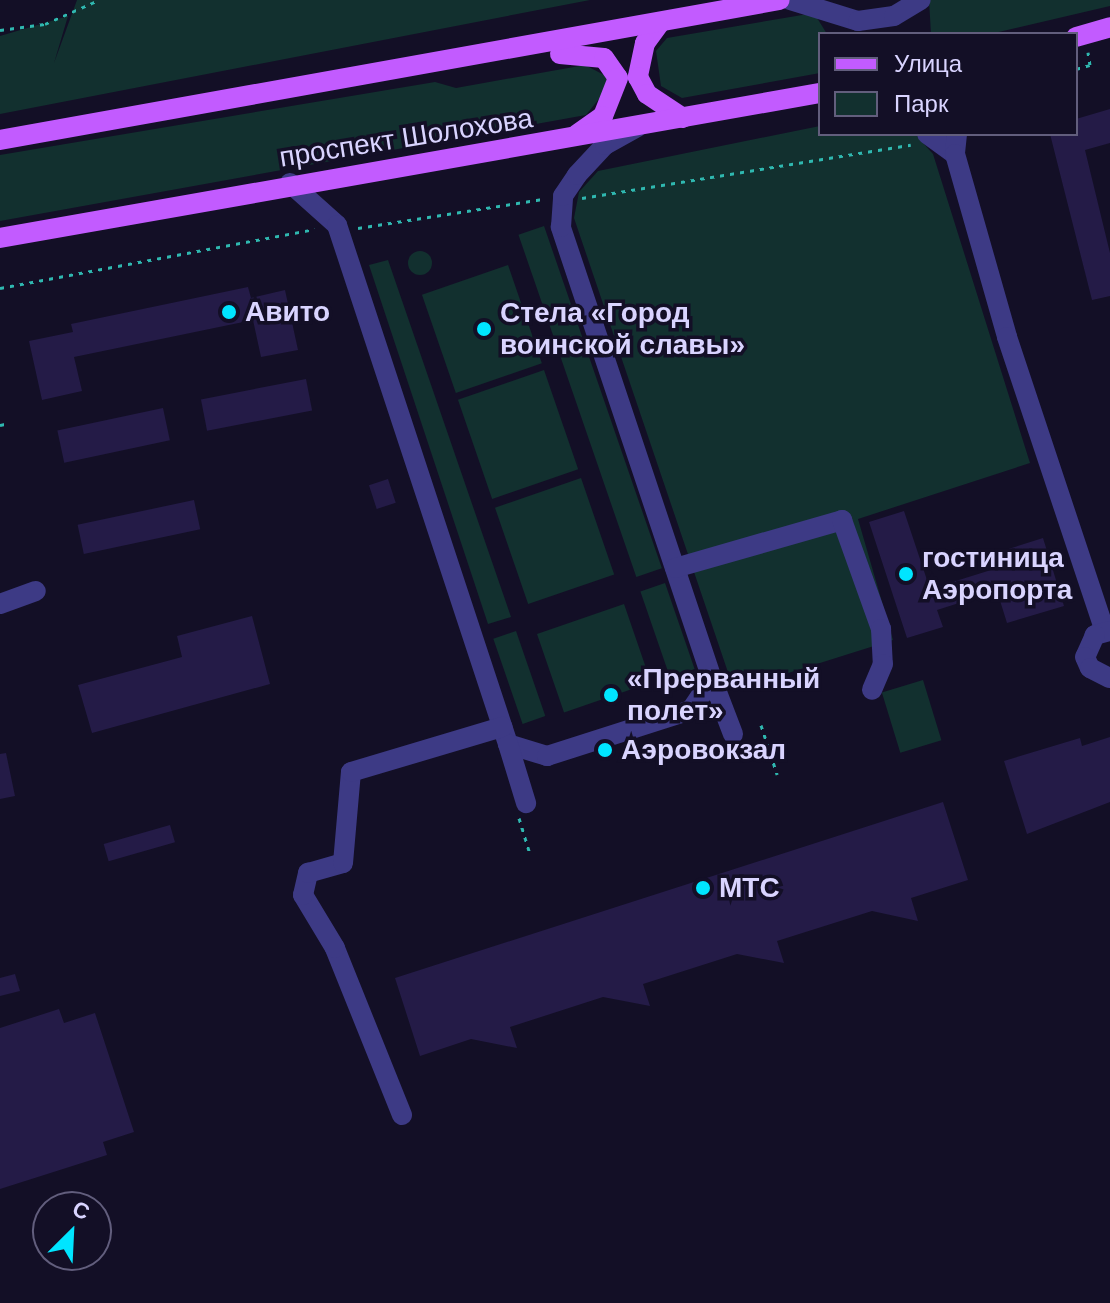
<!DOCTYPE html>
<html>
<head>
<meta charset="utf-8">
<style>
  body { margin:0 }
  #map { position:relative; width:1110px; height:1303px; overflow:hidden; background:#130f26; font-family:Helvetica,sans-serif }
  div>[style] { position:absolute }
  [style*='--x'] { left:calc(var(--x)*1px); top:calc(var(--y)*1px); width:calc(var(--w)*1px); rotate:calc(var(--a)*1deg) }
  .green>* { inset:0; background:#12302f; transform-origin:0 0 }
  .round { border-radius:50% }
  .building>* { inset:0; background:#241b47; transform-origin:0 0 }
  .path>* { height:3px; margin-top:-1.5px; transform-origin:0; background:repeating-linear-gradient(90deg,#2fb8b0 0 4px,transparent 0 10px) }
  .minor>* { height:20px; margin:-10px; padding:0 10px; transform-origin:10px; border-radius:10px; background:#3d3a85 }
  .major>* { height:20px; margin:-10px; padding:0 10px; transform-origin:10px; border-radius:10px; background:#c25bff }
  .dots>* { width:22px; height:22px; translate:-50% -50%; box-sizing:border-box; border:4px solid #130f26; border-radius:50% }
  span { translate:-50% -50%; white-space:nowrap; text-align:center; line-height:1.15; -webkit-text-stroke:7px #130f26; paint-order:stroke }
  .street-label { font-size:28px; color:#d9d4ff }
  .poi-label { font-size:28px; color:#d9d4ff; font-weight:700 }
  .left { translate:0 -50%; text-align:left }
  .legend { position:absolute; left:818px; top:32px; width:260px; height:104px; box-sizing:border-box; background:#130f26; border:2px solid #625e7d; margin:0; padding:10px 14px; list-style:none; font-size:24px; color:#d9d4ff }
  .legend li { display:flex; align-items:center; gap:16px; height:40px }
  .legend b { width:40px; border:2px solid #625e7d }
  .north { position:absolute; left:32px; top:1191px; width:80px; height:80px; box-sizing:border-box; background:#130f26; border:2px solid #625e7d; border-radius:50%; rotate:24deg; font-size:22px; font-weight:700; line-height:32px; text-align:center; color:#d9d4ff }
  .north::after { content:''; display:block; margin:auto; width:28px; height:36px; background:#00e5ff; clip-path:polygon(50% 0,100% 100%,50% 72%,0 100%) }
</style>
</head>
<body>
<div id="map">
  <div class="green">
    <i style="clip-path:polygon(77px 0,590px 0,0 114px,0 36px,68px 16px,54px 63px)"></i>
    <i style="clip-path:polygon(929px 0,1110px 0,1110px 6px,990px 34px,931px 34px)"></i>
    <i style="clip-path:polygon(814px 13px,827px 34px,820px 34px,820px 73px,682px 98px,661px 86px,656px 51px,667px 38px)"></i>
    <i style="clip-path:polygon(585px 65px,606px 76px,607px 89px,586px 115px,0 221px,0 155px,435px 82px,456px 88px)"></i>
    <i style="clip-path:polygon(820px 126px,820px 134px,915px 134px,933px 154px,1030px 463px,858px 519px,893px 640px,734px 690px,574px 218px,579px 192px,598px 171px)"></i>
    <i style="left:544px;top:226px;width:362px;height:27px;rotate:71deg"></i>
    <i class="round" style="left:408px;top:251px;width:24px;height:24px"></i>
    <i style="clip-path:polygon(388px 260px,511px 617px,488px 624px,369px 265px)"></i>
    <i style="left:508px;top:265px;width:104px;height:91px;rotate:71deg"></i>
    <i style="left:544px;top:370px;width:105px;height:91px;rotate:71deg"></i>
    <i style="left:581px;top:478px;width:102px;height:91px;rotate:71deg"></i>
    <i style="left:665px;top:583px;width:91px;height:26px;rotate:71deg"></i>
    <i style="left:624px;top:604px;width:83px;height:92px;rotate:71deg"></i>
    <i style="left:516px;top:631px;width:90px;height:24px;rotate:71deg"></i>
    <i style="left:923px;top:680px;width:63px;height:43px;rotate:73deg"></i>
  </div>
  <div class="building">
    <i style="clip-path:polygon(1110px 109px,1110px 143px,1085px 150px,1110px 253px,1110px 296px,1092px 300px,1050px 134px,1076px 134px,1076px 119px)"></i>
    <i style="clip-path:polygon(248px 287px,251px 298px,285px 290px,298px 350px,261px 357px,253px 320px,74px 357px,82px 391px,42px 400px,29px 341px,73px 332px,71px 324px)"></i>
    <i style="left:306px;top:379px;width:32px;height:107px;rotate:79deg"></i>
    <i style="left:163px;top:408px;width:33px;height:108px;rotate:78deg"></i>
    <i style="left:388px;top:479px;width:25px;height:20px;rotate:72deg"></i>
    <i style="left:194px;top:500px;width:30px;height:119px;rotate:78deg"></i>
    <i style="clip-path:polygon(904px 511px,930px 589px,991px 570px,986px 556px,1043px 538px,1064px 606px,1007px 623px,997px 591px,937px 610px,943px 627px,907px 638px,869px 522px)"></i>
    <i style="clip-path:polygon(252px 616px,270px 684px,92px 733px,78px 685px,182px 657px,177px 636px)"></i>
    <i style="clip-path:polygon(1110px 737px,1110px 802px,1027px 834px,1004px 761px,1080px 738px,1082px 746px)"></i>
    <i style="clip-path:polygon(6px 753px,15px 796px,0 799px,0 754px)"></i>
    <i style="clip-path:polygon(943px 802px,968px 880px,911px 898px,918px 921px,872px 911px,777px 941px,784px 963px,737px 954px,643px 984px,650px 1006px,603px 997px,510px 1027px,517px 1048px,471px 1039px,420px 1056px,395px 978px)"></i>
    <i style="left:170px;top:825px;width:18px;height:69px;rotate:74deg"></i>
    <i style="clip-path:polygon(15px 974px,20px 991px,0 996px,0 978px)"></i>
    <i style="clip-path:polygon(59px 1009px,64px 1023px,95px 1013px,134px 1132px,103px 1142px,107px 1155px,0 1189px,0 1028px)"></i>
  </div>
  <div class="path">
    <i style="--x:0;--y:30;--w:45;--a:-7.6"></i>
    <i style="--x:45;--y:24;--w:59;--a:-24"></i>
    <i style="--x:1076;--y:69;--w:15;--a:-16"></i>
    <i style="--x:1090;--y:65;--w:13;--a:-99"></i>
    <i style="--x:582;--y:198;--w:333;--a:-9.2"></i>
    <i style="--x:358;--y:228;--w:187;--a:-8.9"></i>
    <i style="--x:0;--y:288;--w:320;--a:-10.6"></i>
    <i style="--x:0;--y:425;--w:5;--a:-11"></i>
    <i style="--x:761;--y:725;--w:52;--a:71.9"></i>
    <i style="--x:519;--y:818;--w:38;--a:73"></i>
  </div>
  <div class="minor">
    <i style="--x:790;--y:0;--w:71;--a:17.2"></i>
    <i style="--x:858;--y:21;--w:36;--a:-8"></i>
    <i style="--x:894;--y:16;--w:31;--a:-31"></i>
    <i style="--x:927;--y:134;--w:34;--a:36"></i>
    <i style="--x:957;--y:134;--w:20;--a:96"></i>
    <i style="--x:955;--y:154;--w:190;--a:74.1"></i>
    <i style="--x:1007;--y:337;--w:310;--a:71.6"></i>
    <i style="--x:290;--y:183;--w:63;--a:41.8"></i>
    <i style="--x:337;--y:225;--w:546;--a:71.76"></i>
    <i style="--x:508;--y:744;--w:41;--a:17.1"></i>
    <i style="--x:547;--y:756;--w:151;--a:-17.7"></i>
    <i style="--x:691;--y:710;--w:37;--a:-56"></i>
    <i style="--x:712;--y:679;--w:477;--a:-108.5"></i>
    <i style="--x:561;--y:227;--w:31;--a:-86"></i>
    <i style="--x:563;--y:196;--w:25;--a:-56"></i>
    <i style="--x:577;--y:175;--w:41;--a:-47"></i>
    <i style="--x:605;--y:145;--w:37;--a:-29"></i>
    <i style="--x:675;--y:568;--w:174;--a:-16"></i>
    <i style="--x:842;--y:520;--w:116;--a:70.3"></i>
    <i style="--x:881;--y:629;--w:35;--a:87"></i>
    <i style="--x:883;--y:664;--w:28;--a:113"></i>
    <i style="--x:0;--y:604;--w:38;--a:-20"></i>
    <i style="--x:1110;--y:631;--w:16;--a:165"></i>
    <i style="--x:1095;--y:635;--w:24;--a:114"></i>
    <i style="--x:1085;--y:657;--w:12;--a:66"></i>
    <i style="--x:1090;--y:668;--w:22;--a:27"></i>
    <i style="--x:712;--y:679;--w:59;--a:69.1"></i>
    <i style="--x:508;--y:744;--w:62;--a:73"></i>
    <i style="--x:402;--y:1115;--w:180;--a:-111.9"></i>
    <i style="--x:335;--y:948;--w:62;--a:-121.1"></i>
    <i style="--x:303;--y:895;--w:23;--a:-77"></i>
    <i style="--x:308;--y:873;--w:36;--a:-16"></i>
    <i style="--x:343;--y:863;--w:91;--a:-85"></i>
    <i style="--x:351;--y:772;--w:158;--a:-16.6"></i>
  </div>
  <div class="major">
    <i style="--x:659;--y:24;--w:24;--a:126"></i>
    <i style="--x:645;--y:43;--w:35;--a:102"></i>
    <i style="--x:638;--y:77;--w:19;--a:62"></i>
    <i style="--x:647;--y:94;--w:43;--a:33.7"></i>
    <i style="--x:1076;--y:37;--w:35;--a:-16"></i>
    <i style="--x:560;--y:54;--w:44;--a:5.2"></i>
    <i style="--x:604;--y:58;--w:24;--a:55"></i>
    <i style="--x:618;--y:78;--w:41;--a:111.5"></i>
    <i style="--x:603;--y:116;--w:32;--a:145"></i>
    <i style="--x:0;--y:140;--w:792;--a:-10.18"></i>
    <i style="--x:0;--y:238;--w:833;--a:-10.03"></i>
  </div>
  <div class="dots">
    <i style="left:229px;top:312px;background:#00e5ff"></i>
    <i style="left:484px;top:329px;background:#00e5ff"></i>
    <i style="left:906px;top:574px;background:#00e5ff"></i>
    <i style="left:611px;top:695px;background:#00e5ff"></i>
    <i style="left:605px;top:750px;background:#00e5ff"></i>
    <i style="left:703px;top:888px;background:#00e5ff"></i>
  </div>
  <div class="street-label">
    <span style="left:406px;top:138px;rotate:-9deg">проспект Шолохова</span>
  </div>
  <div class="poi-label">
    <span class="left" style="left:245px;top:312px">Авито</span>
    <span class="left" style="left:500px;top:329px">Стела «Город<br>воинской славы»</span>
    <span class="left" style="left:922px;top:574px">гостиница<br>Аэропорта</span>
    <span class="left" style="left:627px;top:695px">«Пpepвaнный<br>пoлeт»</span>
    <span class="left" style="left:621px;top:750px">Аэровокзал</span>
    <span class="left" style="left:719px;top:888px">МТС</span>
  </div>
  <ul class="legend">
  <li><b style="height:10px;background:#c25bff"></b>Улица</li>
  <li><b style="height:22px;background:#12302f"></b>Парк</li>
  </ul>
  <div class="north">С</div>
</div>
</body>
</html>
